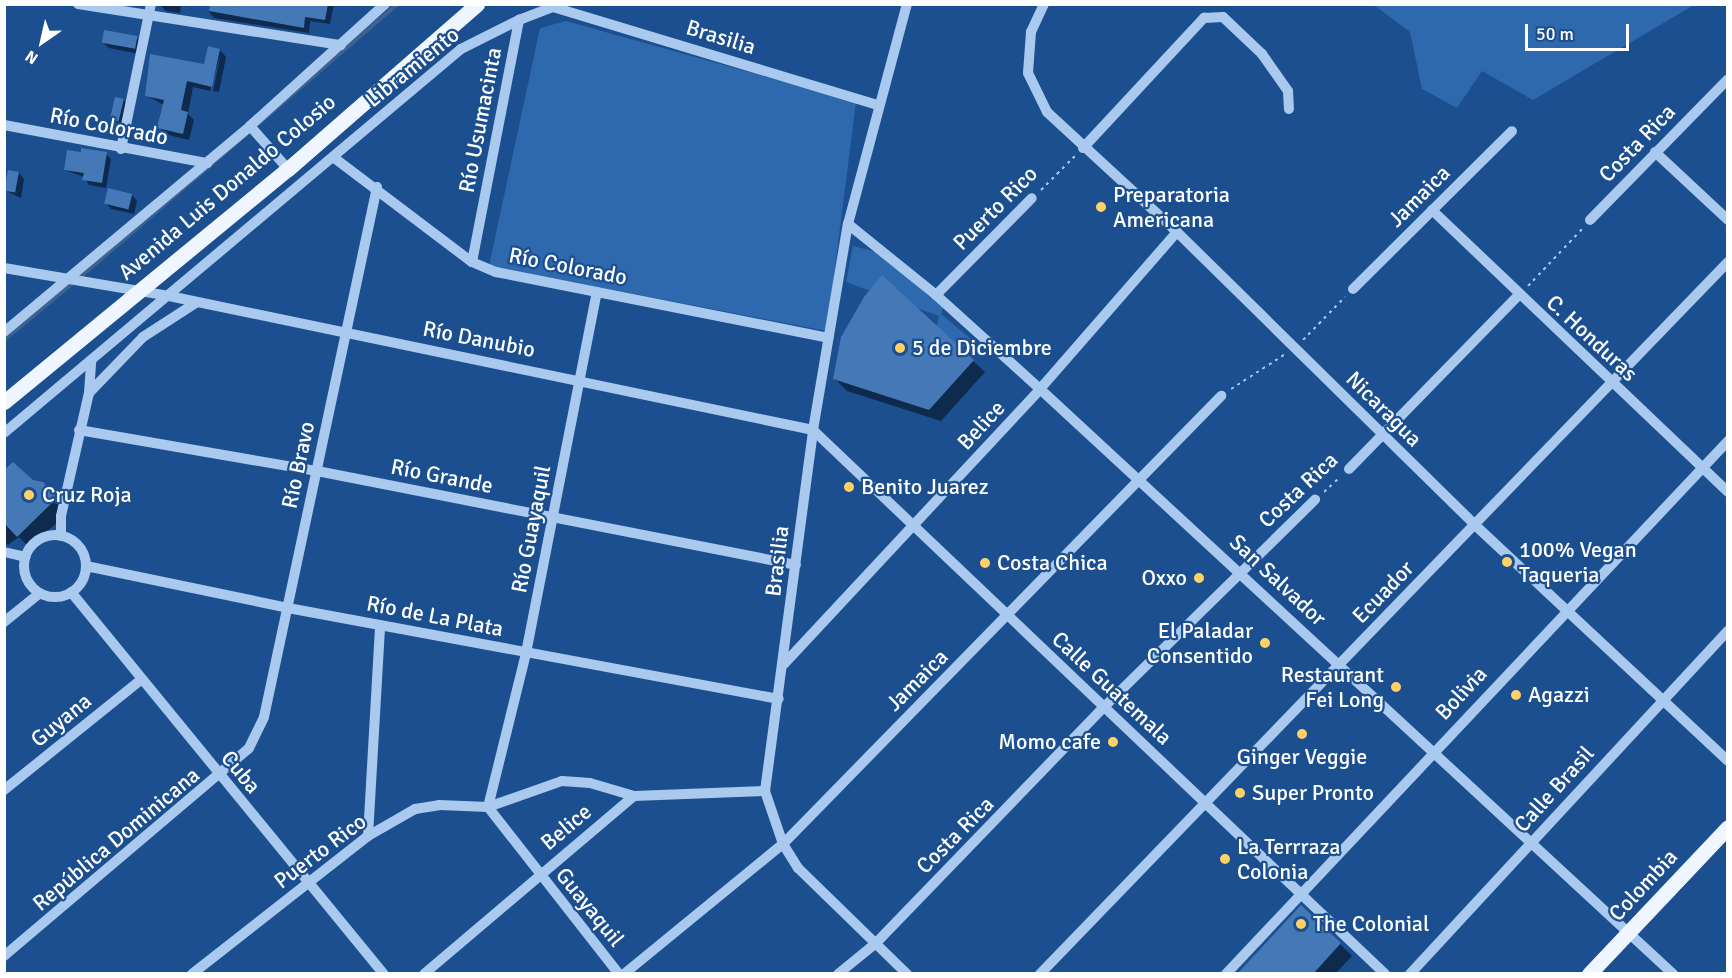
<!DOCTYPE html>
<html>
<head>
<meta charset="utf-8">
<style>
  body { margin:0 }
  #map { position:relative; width:1732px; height:978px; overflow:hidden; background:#1b4f8f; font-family:Signika,sans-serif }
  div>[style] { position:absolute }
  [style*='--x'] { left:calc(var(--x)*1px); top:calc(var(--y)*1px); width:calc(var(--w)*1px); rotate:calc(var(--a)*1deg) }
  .green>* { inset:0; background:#2e69ad }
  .shadow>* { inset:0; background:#0007 }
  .stream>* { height:4px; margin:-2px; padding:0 2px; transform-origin:2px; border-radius:2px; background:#3c6290 }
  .building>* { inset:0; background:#4478b7; transform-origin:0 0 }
  .path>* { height:2px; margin-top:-1px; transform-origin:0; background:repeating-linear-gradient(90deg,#a9c9ee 0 3px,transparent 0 7.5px) }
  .minor>* { height:10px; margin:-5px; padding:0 5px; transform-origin:5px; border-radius:5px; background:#a9c9ee }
  .minor>.ring { margin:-5px; padding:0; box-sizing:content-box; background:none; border:10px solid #a9c9ee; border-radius:50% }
  .major>* { height:15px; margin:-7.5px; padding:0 7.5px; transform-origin:7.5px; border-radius:7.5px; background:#f0f6ff }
  .dots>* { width:16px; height:16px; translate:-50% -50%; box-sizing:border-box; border:3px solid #1b4f8f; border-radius:50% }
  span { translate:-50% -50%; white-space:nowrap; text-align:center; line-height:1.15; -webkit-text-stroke:4.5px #1b4f8f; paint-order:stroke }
  .street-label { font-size:22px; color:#fff }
  .poi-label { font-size:22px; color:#fff }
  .left { translate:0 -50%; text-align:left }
  .right { translate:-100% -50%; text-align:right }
  .frame { position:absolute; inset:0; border:6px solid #fff; pointer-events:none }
  .north { position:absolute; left:12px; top:12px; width:60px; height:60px; -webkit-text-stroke:4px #1b4f8f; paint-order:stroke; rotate:214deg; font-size:16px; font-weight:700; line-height:24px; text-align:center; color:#fff }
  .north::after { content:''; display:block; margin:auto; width:21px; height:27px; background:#fff; clip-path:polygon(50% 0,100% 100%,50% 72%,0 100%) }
  .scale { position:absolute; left:1525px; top:24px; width:104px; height:27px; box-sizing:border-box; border:3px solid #fff; border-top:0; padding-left:8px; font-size:18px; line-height:21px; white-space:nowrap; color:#fff; -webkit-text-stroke:4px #1b4f8f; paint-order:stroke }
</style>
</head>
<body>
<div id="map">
  <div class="green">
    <i style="clip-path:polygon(1374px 5px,1374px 4px,1694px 5px,1533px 100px,1482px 71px,1457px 108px,1422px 89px,1410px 32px)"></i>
    <i style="clip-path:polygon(566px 21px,856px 102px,827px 331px,489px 266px,540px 28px)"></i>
    <i style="clip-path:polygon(853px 246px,877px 252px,943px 308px,941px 314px,971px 339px,951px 361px,930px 350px,939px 316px,846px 282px)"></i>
  </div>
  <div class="shadow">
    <i style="clip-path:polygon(181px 4px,180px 13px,166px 11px,160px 5px)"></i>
    <i style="clip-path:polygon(210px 4px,334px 4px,330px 24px,310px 21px,309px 33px,214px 18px,209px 12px)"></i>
    <i style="clip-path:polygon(136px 37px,142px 43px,139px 54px,109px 48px,103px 43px)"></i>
    <i style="clip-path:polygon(220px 50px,226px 57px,219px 92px,213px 91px,221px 53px,210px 91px,193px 87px,188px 114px,194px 120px,189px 140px,165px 134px,159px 127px,164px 105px,147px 96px,206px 66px)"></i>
    <i style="clip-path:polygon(123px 100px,129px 105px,124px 126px,113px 120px)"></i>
    <i style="clip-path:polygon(106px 154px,111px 159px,106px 188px,89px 185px,84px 177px,65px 170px)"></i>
    <i style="clip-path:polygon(19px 173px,24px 179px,21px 198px,6px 191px)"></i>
    <i style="clip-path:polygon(132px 195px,137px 201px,134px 214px,111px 209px,106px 203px)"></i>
    <i style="clip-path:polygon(973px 361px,985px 372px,941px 421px,847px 391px,835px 379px)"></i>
    <i style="clip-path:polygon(4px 472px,32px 481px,55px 496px,67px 514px,29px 547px,19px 537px,8px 545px,4px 542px)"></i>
    <i style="clip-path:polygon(1340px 944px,1352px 956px,1335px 974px,1246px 974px)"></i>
  </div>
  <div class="stream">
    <i style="--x:79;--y:278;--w:420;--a:-40.7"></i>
    <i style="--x:4;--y:340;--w:89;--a:-39.6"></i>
  </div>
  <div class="building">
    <i style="clip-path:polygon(210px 4px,328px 4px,325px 20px,305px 17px,304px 28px,209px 11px)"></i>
    <i style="left:104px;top:30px;width:34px;height:13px;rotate:10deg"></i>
    <i style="clip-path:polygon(208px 46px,220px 49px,212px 87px,187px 81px,181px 110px,188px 112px,183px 134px,157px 128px,164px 100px,145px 96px,150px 54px,204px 64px)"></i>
    <i style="left:115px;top:97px;width:9px;height:23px;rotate:13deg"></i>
    <i style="clip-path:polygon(81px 148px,107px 152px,102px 183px,82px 180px,84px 173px,64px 170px,67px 150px,81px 152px)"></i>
    <i style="left:8px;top:170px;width:11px;height:21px;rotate:10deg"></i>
    <i style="left:108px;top:188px;width:25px;height:16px;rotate:14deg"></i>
    <i style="clip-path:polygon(882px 275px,974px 360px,929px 410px,833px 379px,841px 337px,864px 297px)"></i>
    <i style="clip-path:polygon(13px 462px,33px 480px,43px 482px,57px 498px,17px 537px,4px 523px,4px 470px)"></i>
    <i style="clip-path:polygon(1301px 905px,1341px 943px,1313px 974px,1237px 974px)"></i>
  </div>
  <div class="path">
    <i style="--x:1041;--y:190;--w:48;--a:-45"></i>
    <i style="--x:1528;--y:286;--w:79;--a:-46.5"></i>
    <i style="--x:1303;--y:340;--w:60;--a:-45.7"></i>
    <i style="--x:1231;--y:389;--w:63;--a:-32.7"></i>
    <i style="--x:1324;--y:492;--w:22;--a:-43"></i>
  </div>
  <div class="minor">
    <i style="--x:78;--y:4;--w:266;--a:8.9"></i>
    <i style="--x:1044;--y:4;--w:31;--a:115"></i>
    <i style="--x:1031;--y:32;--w:41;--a:94.2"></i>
    <i style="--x:1028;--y:73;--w:43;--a:64"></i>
    <i style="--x:1047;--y:112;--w:177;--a:42.7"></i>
    <i style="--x:1177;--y:232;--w:418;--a:44.5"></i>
    <i style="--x:1475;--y:525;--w:346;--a:43"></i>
    <i style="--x:553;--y:7;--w:339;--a:16.8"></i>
    <i style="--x:4;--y:125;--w:207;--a:10.6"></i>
    <i style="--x:250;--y:126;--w:57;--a:48.5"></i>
    <i style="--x:1083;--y:148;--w:178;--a:-47.1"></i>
    <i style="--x:1204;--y:18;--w:19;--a:-3"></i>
    <i style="--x:1223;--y:17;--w:54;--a:43.5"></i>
    <i style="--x:1262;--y:54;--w:45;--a:54.9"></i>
    <i style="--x:1288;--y:91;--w:18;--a:87"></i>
    <i style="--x:121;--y:149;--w:148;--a:-78.3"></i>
    <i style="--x:1655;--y:152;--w:100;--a:43"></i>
    <i style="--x:333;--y:157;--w:174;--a:37.1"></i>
    <i style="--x:472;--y:262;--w:26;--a:23"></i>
    <i style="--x:496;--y:272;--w:339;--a:11.2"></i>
    <i style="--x:1432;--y:210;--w:409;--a:43.6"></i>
    <i style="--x:1590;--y:220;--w:197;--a:-45.6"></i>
    <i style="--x:848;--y:224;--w:113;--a:38.9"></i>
    <i style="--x:936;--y:295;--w:140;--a:42.1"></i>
    <i style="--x:1040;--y:389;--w:862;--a:42.74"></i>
    <i style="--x:472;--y:262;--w:247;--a:-79"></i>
    <i style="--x:519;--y:20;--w:42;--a:-21"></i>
    <i style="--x:4;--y:268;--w:167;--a:9.6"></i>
    <i style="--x:169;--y:296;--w:658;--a:11.75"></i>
    <i style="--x:813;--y:430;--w:789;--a:43.56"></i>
    <i style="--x:1353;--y:289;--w:224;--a:-44.8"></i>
    <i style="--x:936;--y:295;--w:136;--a:-45.3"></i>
    <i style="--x:4;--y:332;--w:321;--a:-39.9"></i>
    <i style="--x:250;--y:126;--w:182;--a:-42.1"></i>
    <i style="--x:89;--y:393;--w:78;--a:-46"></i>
    <i style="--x:143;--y:337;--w:64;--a:-32.9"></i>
    <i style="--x:79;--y:430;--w:242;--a:9.8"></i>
    <i style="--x:317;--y:471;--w:488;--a:11.1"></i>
    <i style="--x:4;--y:433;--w:597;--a:-40.04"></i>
    <i style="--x:461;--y:49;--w:65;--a:-26.6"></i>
    <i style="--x:1349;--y:469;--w:242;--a:-45.7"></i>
    <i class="ring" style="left:24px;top:535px;width:52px;height:52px"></i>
    <i style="--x:61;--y:536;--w:20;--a:-90"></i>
    <i style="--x:61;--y:516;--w:126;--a:-77.2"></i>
    <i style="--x:89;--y:393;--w:32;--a:-86"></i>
    <i style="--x:4;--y:552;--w:22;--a:13"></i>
    <i style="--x:86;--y:566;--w:206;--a:11.7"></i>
    <i style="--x:288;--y:608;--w:499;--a:10.5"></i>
    <i style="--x:71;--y:592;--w:494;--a:50.7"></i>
    <i style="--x:4;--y:622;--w:46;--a:-38.9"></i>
    <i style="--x:784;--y:664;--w:376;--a:-47"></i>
    <i style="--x:1040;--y:389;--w:208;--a:-48.9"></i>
    <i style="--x:4;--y:790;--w:176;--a:-38.8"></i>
    <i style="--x:488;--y:807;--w:159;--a:-76.1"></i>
    <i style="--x:526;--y:653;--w:368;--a:-78.9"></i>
    <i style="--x:488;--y:807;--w:212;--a:51.9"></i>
    <i style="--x:368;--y:836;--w:211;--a:-86.7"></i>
    <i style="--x:4;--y:956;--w:321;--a:-40.3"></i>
    <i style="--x:249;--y:748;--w:34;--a:-64"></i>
    <i style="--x:264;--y:717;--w:542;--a:-77.96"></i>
    <i style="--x:192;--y:974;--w:224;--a:-38.1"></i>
    <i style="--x:368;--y:836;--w:54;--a:-29.9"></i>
    <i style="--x:415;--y:809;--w:24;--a:-9"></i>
    <i style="--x:439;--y:805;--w:49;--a:2.3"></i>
    <i style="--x:488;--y:807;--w:78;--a:-19.4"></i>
    <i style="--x:562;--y:781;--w:28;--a:4"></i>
    <i style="--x:590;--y:783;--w:46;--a:16.5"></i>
    <i style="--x:424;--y:974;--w:275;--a:-40.3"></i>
    <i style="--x:634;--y:796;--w:131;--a:-2.2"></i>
    <i style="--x:624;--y:974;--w:205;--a:-39.3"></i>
    <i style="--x:783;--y:844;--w:627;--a:-45.65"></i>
    <i style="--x:838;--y:974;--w:49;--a:-39.2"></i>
    <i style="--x:876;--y:943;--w:328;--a:-46"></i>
    <i style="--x:1104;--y:707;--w:296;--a:-44.5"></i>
    <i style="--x:907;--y:974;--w:152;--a:-135.8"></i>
    <i style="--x:798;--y:868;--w:28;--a:-122"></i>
    <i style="--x:783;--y:844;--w:56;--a:-108.8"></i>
    <i style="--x:765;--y:791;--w:364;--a:-82.4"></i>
    <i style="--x:813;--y:430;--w:209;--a:-80.4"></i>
    <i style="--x:848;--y:224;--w:228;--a:-75"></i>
    <i style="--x:1040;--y:974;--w:990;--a:-45.98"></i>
    <i style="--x:1226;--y:974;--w:732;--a:-46.72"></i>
    <i style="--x:1410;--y:974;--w:468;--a:-47.2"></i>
  </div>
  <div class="major">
    <i style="--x:4;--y:402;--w:367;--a:-39.4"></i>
    <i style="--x:288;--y:169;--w:251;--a:-41.1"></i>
    <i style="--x:1589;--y:974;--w:202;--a:-46.6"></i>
  </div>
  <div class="dots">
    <i style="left:1101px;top:207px;background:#ffd166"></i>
    <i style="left:900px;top:348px;background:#ffd166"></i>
    <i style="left:849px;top:487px;background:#ffd166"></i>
    <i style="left:29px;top:495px;background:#ffd166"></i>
    <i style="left:1507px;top:562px;background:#ffd166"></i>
    <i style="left:985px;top:563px;background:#ffd166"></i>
    <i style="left:1199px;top:578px;background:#ffd166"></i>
    <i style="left:1265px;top:643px;background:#ffd166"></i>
    <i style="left:1396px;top:687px;background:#ffd166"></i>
    <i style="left:1516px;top:695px;background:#ffd166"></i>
    <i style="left:1302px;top:734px;background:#ffd166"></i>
    <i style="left:1113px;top:742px;background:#ffd166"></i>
    <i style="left:1240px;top:793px;background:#ffd166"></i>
    <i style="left:1225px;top:859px;background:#ffd166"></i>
    <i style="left:1301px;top:924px;background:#ffd166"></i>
  </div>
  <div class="street-label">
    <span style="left:721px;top:37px;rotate:17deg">Brasilia</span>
    <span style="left:412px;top:67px;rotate:-39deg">Libramiento</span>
    <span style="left:480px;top:120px;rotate:-79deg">Río Usumacinta</span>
    <span style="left:109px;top:126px;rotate:11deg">Río Colorado</span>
    <span style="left:1637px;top:143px;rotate:-46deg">Costa Rica</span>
    <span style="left:227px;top:187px;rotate:-40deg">Avenida Luis Donaldo Colosio</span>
    <span style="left:1419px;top:196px;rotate:-45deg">Jamaica</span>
    <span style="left:995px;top:208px;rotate:-45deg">Puerto Rico</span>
    <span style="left:568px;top:266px;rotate:11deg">Río Colorado</span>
    <span style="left:1592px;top:338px;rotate:43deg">C. Honduras</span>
    <span style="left:479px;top:339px;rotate:11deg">Río Danubio</span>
    <span style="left:1384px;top:409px;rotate:45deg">Nicaragua</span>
    <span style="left:981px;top:425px;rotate:-47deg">Belice</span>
    <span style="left:298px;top:465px;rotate:-78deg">Río Bravo</span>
    <span style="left:442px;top:476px;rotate:11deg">Río Grande</span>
    <span style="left:1298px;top:490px;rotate:-43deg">Costa Rica</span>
    <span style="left:531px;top:529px;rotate:-79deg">Río Guayaquil</span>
    <span style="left:777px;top:561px;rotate:-83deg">Brasilia</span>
    <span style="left:1278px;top:580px;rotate:43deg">San Salvador</span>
    <span style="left:1383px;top:592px;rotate:-46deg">Ecuador</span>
    <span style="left:435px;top:616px;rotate:11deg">Río de La Plata</span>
    <span style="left:917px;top:680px;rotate:-45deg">Jamaica</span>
    <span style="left:1112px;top:688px;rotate:43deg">Calle Guatemala</span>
    <span style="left:1461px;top:693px;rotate:-47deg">Bolivia</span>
    <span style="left:61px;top:720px;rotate:-39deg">Guyana</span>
    <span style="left:241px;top:772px;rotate:50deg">Cuba</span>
    <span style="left:1554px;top:789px;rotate:-48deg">Calle Brasil</span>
    <span style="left:566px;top:827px;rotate:-40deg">Belice</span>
    <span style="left:955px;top:835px;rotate:-45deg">Costa Rica</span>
    <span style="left:116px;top:839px;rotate:-40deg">República Dominicana</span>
    <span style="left:320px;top:851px;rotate:-37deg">Puerto Rico</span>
    <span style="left:1643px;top:885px;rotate:-47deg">Colombia</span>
    <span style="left:590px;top:907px;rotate:51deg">Guayaquil</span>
  </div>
  <div class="poi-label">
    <span class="left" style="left:1113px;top:207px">Preparatoria<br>Americana</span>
    <span class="left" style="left:912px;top:348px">5 de Diciembre</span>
    <span class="left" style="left:861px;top:487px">Benito Juarez</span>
    <span class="left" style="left:42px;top:495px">Cruz Roja</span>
    <span class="left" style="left:1519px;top:562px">100% Vegan<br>Taqueria</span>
    <span class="left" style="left:997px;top:563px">Costa Chica</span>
    <span class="right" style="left:1187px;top:578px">Oxxo</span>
    <span class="right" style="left:1253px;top:643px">El Paladar<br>Consentido</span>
    <span class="right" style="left:1384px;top:687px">Restaurant<br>Fei Long</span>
    <span class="left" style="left:1528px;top:695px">Agazzi</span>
    <span class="right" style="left:1101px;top:742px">Momo cafe</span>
    <span style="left:1302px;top:757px">Ginger Veggie</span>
    <span class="left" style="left:1252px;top:793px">Super Pronto</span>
    <span class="left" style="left:1237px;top:859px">La Terrraza<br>Colonia</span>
    <span class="left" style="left:1313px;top:924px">The Colonial</span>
  </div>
  <div class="frame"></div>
  <div class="north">N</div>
  <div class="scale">50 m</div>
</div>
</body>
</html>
